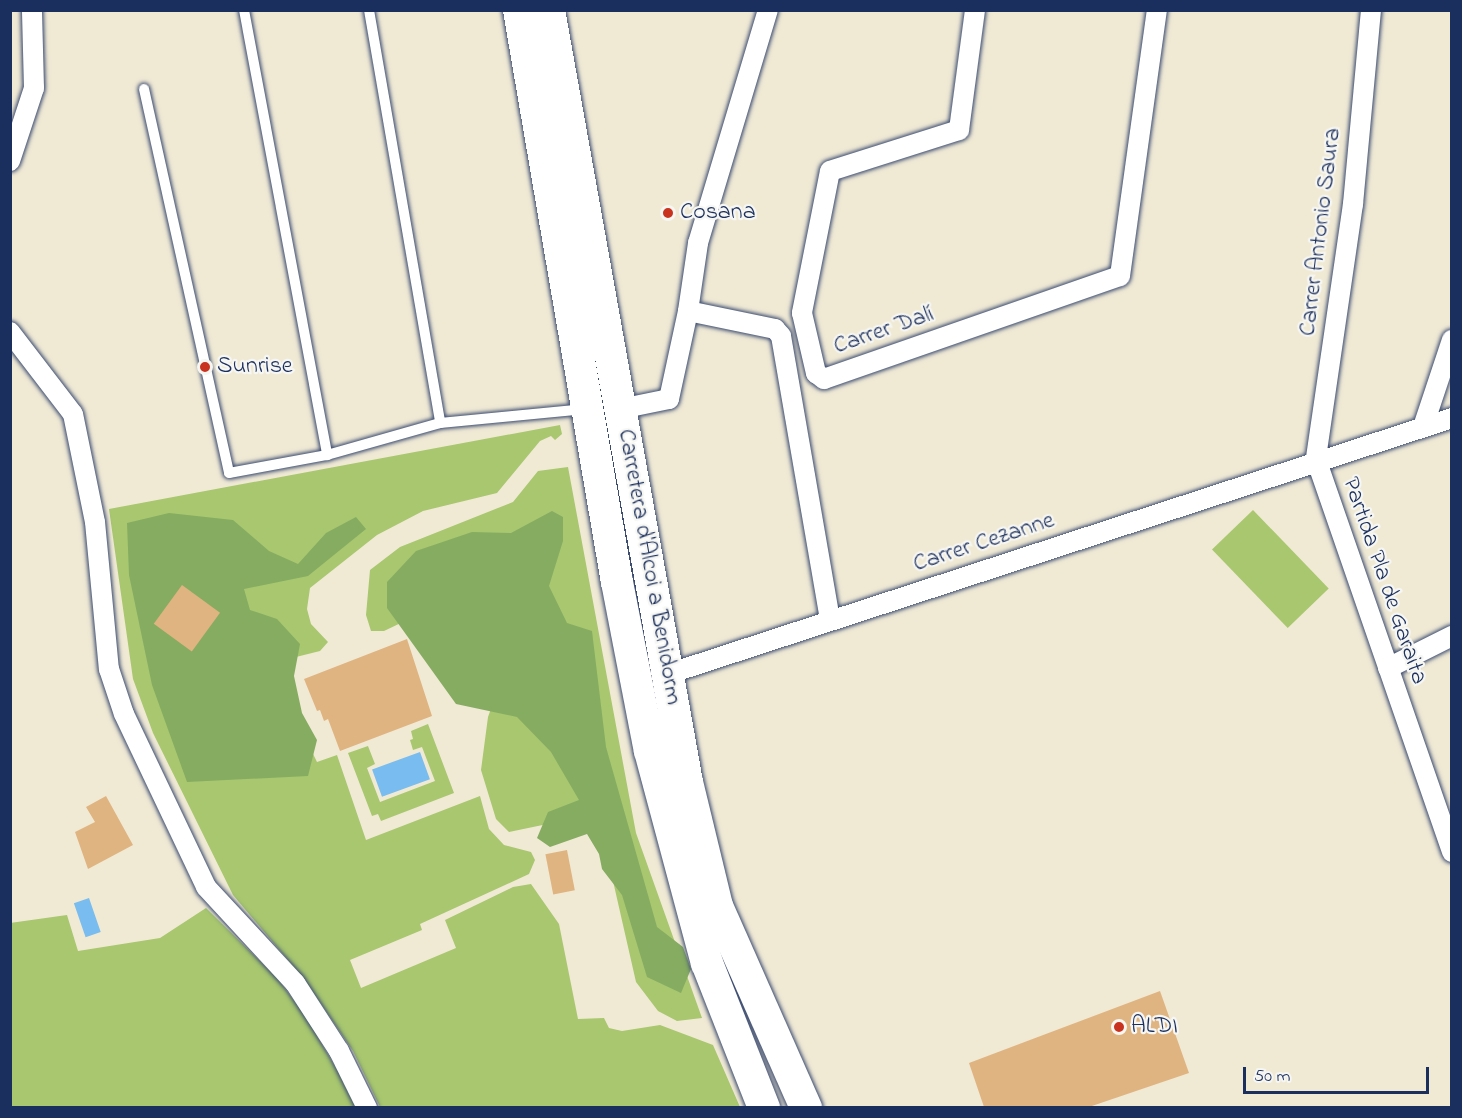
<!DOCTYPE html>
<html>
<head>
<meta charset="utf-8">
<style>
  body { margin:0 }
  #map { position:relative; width:1462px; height:1118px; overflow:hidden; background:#f0ead5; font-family:"Indie Flower",sans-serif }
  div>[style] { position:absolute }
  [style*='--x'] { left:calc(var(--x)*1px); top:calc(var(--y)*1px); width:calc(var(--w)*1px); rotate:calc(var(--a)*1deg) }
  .green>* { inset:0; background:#a8c76f; transform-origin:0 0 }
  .forest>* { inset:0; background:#86ac62 }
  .water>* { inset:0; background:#79bcef; transform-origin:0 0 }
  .building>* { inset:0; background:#dfb481; transform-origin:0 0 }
  .roads { filter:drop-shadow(0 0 2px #3b4b70) drop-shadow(0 0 2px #3b4b70) }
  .service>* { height:10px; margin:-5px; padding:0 5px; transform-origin:5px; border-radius:5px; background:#fff }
  .minor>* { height:20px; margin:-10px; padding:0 10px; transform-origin:10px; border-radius:10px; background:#fff }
  .primary>* { height:32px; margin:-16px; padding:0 16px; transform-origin:16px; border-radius:16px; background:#fff }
  .dots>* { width:16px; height:16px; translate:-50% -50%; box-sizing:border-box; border:3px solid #f6f6f2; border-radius:50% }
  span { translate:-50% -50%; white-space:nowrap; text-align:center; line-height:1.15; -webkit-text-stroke:4.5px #f6f6f2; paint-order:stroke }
  .poi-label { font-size:24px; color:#1b2f5e }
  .left { translate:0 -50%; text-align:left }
  .street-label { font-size:24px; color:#1b2f5e }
  .frame { position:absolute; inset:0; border:12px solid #1b2f5e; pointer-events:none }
  .scale { position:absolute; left:1243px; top:1067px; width:186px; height:27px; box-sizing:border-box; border:3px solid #1b2f5e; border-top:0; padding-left:8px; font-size:18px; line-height:21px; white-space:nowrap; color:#1b2f5e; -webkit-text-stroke:4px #f6f6f2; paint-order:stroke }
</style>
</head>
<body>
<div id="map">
  <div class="green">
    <i style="clip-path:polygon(560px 425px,562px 434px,555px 440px,551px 436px,540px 441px,497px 493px,423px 511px,377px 535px,310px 588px,307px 609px,311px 624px,328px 642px,320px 651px,288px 659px,291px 709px,317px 762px,337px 755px,366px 840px,480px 796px,489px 829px,504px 845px,531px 852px,535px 860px,529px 874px,420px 924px,422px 930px,350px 960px,361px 988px,456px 948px,445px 920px,513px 887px,531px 884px,559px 924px,578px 1019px,604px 1018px,609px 1028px,622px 1031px,660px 1025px,713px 1045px,740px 1107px,380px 1107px,353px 1051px,305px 980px,233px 895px,153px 733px,133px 679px,109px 509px)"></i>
    <i style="clip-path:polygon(568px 467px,636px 833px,702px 1018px,677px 1021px,658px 1011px,636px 982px,613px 881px,591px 821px,557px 822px,509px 832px,496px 819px,481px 770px,488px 717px,510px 655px,405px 621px,384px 631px,371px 631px,366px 615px,370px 570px,400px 547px,513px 502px,538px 471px)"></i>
    <i style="left:1253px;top:510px;width:109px;height:57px;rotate:46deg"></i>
    <i style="clip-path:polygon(428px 724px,454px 793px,381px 821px,378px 814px,372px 816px,348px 753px,368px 746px,375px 764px,367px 768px,380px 802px,435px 781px,422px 747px,413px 750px,410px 740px,413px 739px,411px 731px)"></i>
    <i style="clip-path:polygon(206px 908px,277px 978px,304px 1014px,359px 1107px,11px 1107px,10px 923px,67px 915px,78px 951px,160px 938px)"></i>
  </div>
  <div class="forest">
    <i style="clip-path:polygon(552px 511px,563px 517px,563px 541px,549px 586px,567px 623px,592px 631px,606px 747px,648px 895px,657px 927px,683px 947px,691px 969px,681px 993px,647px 977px,622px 895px,602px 869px,599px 854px,587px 834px,550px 847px,537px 838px,548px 812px,579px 800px,551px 752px,517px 717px,456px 704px,387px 608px,387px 582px,416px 551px,472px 532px,511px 533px)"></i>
    <i style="clip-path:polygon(169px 513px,233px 520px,269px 551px,298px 564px,326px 533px,356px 517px,366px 529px,308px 576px,244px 589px,250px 610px,277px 619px,300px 644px,294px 676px,302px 713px,317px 740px,308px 776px,187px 782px,152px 685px,129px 575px,127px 523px)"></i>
  </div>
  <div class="water">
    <i style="left:420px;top:752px;width:29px;height:51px;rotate:70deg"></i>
    <i style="left:89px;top:898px;width:36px;height:16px;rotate:71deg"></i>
  </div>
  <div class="building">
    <i style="left:182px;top:585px;width:47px;height:48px;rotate:36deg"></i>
    <i style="clip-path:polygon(407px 639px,432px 716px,340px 751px,328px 719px,324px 721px,320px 710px,317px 711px,304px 679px)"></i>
    <i style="clip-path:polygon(106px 796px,133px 845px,88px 869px,75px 832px,95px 822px,86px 807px)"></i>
    <i style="left:567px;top:850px;width:41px;height:22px;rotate:79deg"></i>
    <i style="clip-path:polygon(1160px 991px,1189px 1073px,1089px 1107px,984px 1107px,969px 1063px)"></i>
  </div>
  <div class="roads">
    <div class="service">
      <i style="--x:244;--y:10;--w:453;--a:79.4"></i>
      <i style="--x:369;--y:10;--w:419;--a:80.2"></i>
      <i style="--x:144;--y:89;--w:393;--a:77.5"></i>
      <i style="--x:229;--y:473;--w:100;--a:-10.4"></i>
      <i style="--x:327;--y:455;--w:117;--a:-15.8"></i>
      <i style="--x:440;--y:423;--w:146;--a:-5.5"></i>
    </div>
    <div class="minor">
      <i style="--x:975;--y:10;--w:121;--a:97.6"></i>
      <i style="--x:959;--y:130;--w:135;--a:162.4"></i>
      <i style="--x:830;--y:171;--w:145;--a:101.2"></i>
      <i style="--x:802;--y:313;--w:62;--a:76.9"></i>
      <i style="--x:816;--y:373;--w:10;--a:37"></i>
      <i style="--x:824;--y:379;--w:313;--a:-19.2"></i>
      <i style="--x:1120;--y:276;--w:269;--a:-82.1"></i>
      <i style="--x:1371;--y:10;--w:195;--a:95.3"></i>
      <i style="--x:1353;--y:204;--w:258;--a:98.3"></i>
      <i style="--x:1316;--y:459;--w:416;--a:70.9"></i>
      <i style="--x:10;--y:161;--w:77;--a:-71.8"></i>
      <i style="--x:34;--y:88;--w:78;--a:-91.5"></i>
      <i style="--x:688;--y:311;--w:89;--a:11.7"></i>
      <i style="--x:775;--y:329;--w:9;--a:49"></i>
      <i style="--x:781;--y:336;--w:288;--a:80.2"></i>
      <i style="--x:10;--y:332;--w:103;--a:52.5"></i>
      <i style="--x:73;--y:414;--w:110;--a:78.5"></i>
      <i style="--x:95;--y:522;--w:148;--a:84.6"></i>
      <i style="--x:109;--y:669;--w:47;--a:71.6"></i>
      <i style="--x:124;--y:714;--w:191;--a:64.6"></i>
      <i style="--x:206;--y:887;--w:131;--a:47.2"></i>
      <i style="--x:295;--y:983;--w:81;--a:57.1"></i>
      <i style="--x:339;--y:1051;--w:64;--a:63.8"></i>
      <i style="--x:620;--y:409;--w:50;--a:-11.5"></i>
      <i style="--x:669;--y:399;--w:90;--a:-77.8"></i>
      <i style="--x:688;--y:311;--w:69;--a:-81.6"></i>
      <i style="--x:698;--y:243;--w:243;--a:-73.3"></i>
      <i style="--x:1423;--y:427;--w:92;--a:-71.6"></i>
      <i style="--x:1388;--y:668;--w:72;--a:-26.6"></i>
      <i style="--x:668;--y:674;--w:825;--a:-18.08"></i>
    </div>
    <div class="primary">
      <i style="--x:519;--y:10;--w:580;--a:80.28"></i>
      <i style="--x:617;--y:582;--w:172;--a:79"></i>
      <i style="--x:650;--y:751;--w:220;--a:75"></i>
      <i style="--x:707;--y:963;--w:156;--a:68.5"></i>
      <i style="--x:549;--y:10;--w:784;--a:79.87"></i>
      <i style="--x:687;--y:782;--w:128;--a:76.4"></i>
      <i style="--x:717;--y:906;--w:221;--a:66.2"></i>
    </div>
  </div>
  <div class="dots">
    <i style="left:668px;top:213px;background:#c8321e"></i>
    <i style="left:205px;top:367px;background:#c8321e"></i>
    <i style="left:1119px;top:1027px;background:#c8321e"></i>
  </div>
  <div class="poi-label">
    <span class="left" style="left:680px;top:213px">Cosana</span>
    <span class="left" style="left:217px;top:367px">Sunrise</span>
    <span class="left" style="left:1131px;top:1027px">ALDI</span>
  </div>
  <div class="street-label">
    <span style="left:1321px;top:232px;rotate:-83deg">Carrer Antonio Saura</span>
    <span style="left:884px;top:331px;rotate:-19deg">Carrer Dalí</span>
    <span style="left:984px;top:543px;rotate:-18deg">Carrer Cezanne</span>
    <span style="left:649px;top:567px;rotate:80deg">Carretera d'Alcoi a Benidorm</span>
    <span style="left:1384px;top:581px;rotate:71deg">Partida Pla de Garaita</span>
  </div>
  <div class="frame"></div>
  <div class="scale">50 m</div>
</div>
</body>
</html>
